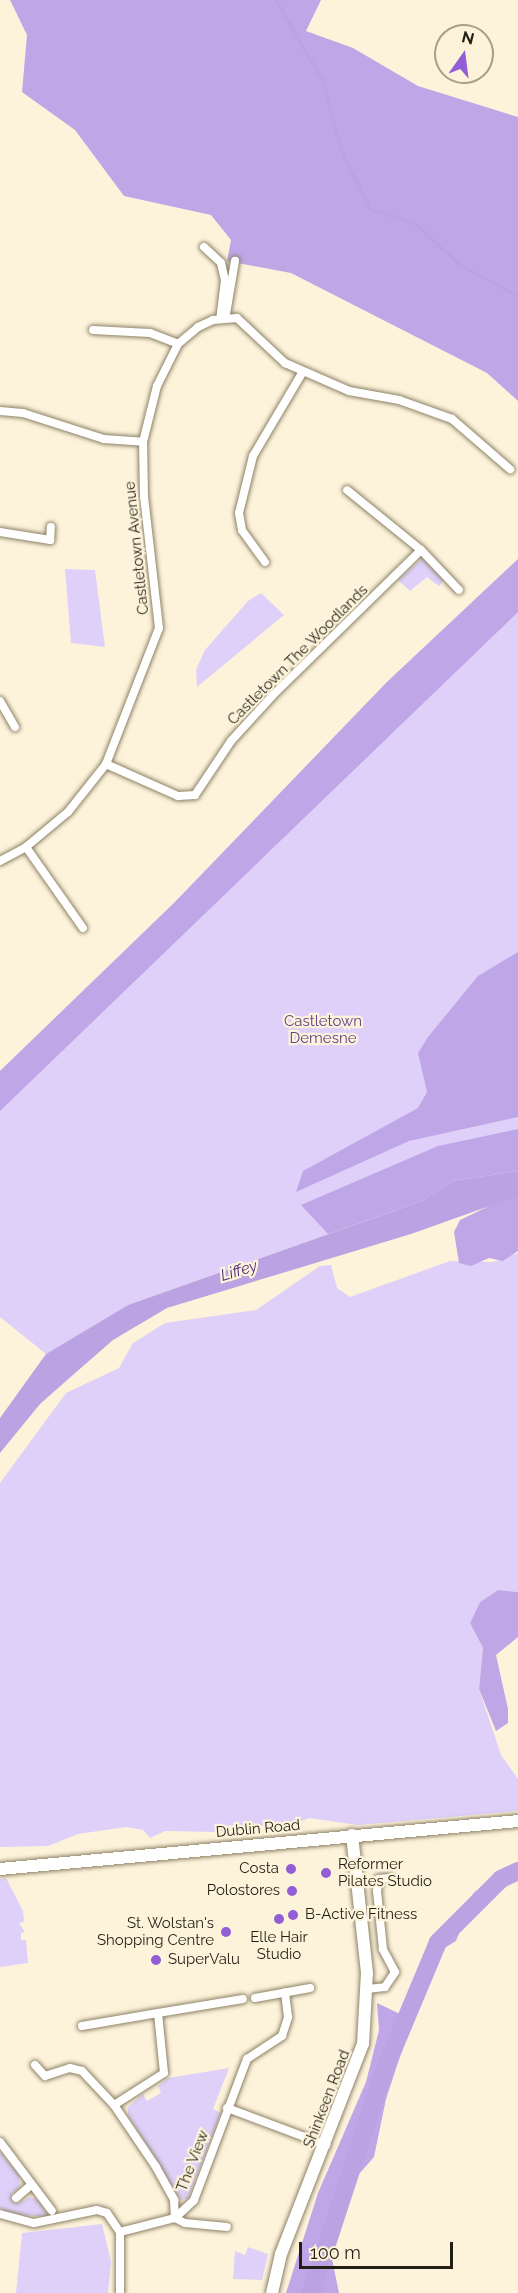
<!DOCTYPE html>
<html>
<head>
<meta charset="utf-8">
<style>
  body { margin:0 }
  #map { position:relative; width:518px; height:2293px; overflow:hidden; background:#fdf3db; font-family:Raleway,sans-serif }
  div>[style] { position:absolute }
  [style*='--x'] { left:calc(var(--x)*1px); top:calc(var(--y)*1px); width:calc(var(--w)*1px); rotate:calc(var(--a)*1deg) }
  .green>* { inset:0; background:#dfd0fa }
  .forest>* { inset:0; background:#bfa6e7 }
  .water>* { inset:0; background:#bba3e3 }
  .stream>* { height:3px; margin:-1.5px; padding:0 1.5px; transform-origin:1.5px; border-radius:1.5px; background:#bba3e3 }
  .river>* { height:18px; margin:-9px; padding:0 9px; transform-origin:9px; border-radius:9px; background:#bba3e3 }
  .roads { filter:drop-shadow(0 0 2px #8d8266) drop-shadow(0 0 2px #8d8266) }
  .street>* { height:8px; margin:-4px; padding:0 4px; transform-origin:4px; border-radius:4px; background:#fff }
  .secondary>* { height:12px; margin:-6px; padding:0 6px; transform-origin:6px; border-radius:6px; background:#fff }
  .dots>* { width:16px; height:16px; translate:-50% -50%; box-sizing:border-box; border:3px solid #fdf3db; border-radius:50% }
  span { translate:-50% -50%; white-space:nowrap; text-align:center; line-height:1.15; -webkit-text-stroke:4.5px #fdf3db; paint-order:stroke }
  .street-label { font-size:15px; color:#241f14 }
  .park-label { font-size:15px; color:#5f3e8b }
  .poi-label { font-size:15px; color:#241f14 }
  .left { translate:0 -50%; text-align:left }
  .right { translate:-100% -50%; text-align:right }
  .water-label { font-size:16px; color:#53327d; font-style:italic }
  .north { position:absolute; left:434px; top:24px; width:60px; height:60px; box-sizing:border-box; background:#fdf3db; border:2px solid #a69e8b; border-radius:50%; rotate:14deg; font-size:16px; font-weight:700; line-height:24px; text-align:center; color:#241f14 }
  .north::after { content:''; display:block; margin:auto; width:21px; height:27px; background:#925dd5; clip-path:polygon(50% 0,100% 100%,50% 72%,0 100%) }
  .scale { position:absolute; left:299px; top:2242px; width:154px; height:27px; box-sizing:border-box; border:3px solid #241f14; border-top:0; padding-left:8px; font-size:18px; line-height:21px; white-space:nowrap; color:#241f14; -webkit-text-stroke:4px #fdf3db; paint-order:stroke }
</style>
</head>
<body>
<div id="map">
  <div class="green">
    <i style="clip-path:polygon(423px 558px,444px 580px,439px 586px,427px 577px,410px 591px,398px 580px)"></i>
    <i style="clip-path:polygon(518px 559px,518px 1171px,452px 1181px,422px 1201px,128px 1305px,46px 1354px,0 1317px,0 1071px,175px 902px,387px 682px)"></i>
    <i style="clip-path:polygon(65px 569px,95px 570px,105px 647px,71px 643px)"></i>
    <i style="clip-path:polygon(261px 593px,284px 615px,197px 687px,196px 670px,205px 650px,248px 601px)"></i>
    <i style="clip-path:polygon(518px 1253px,518px 1592px,498px 1590px,480px 1602px,470px 1623px,483px 1648px,479px 1689px,501px 1755px,518px 1779px,518px 1811px,358px 1825px,309px 1818px,293px 1825px,241px 1826px,217px 1832px,165px 1831px,150px 1838px,143px 1830px,126px 1827px,78px 1834px,48px 1846px,0 1847px,0 1483px,66px 1393px,119px 1368px,133px 1343px,165px 1323px,256px 1310px,320px 1266px,331px 1265px,337px 1288px,350px 1297px,450px 1261px,493px 1262px)"></i>
    <i style="clip-path:polygon(6px 1878px,23px 1911px,24px 1922px,19px 1923px,25px 1932px,21px 1933px,21px 1940px,26px 1940px,28px 1963px,0 1967px,0 1879px)"></i>
    <i style="clip-path:polygon(229px 2068px,213px 2109px,221px 2113px,188px 2198px,181px 2200px,128px 2115px,128px 2107px,143px 2094px,147px 2101px,161px 2093px,158px 2086px,168px 2078px)"></i>
    <i style="clip-path:polygon(0 2152px,19px 2175px,20px 2187px,11px 2194px,18px 2203px,30px 2197px,38px 2200px,49px 2217px,9px 2214px,0 2208px)"></i>
    <i style="clip-path:polygon(102px 2224px,111px 2261px,108px 2293px,16px 2293px,22px 2233px)"></i>
    <i style="clip-path:polygon(248px 2247px,268px 2254px,262px 2280px,233px 2279px,235px 2251px,245px 2255px)"></i>
  </div>
  <div class="forest">
    <i style="clip-path:polygon(10px 0,321px 0,306px 31px,353px 48px,418px 86px,518px 117px,518px 401px,487px 373px,291px 273px,227px 261px,231px 240px,211px 215px,124px 196px,75px 130px,22px 92px,27px 35px)"></i>
    <i style="clip-path:polygon(518px 559px,518px 612px,0 1111px,0 1071px,175px 902px,387px 682px)"></i>
    <i style="clip-path:polygon(518px 952px,518px 1117px,409px 1141px,296px 1192px,303px 1171px,418px 1108px,427px 1092px,418px 1053px,428px 1037px,478px 976px)"></i>
    <i style="clip-path:polygon(518px 1129px,518px 1171px,452px 1181px,422px 1201px,328px 1234px,301px 1205px,438px 1146px)"></i>
    <i style="clip-path:polygon(510px 1196px,518px 1196px,518px 1251px,503px 1261px,489px 1258px,471px 1266px,459px 1263px,454px 1232px,460px 1220px)"></i>
    <i style="clip-path:polygon(498px 1590px,518px 1592px,518px 1637px,496px 1655px,508px 1709px,508px 1723px,496px 1731px,479px 1689px,483px 1648px,470px 1623px,480px 1602px)"></i>
    <i style="clip-path:polygon(476px 1890px,456px 1941px,441px 1950px,416px 2008px,386px 2099px,374px 2157px,352px 2182px,328px 2239px,339px 2293px,286px 2293px,318px 2193px,366px 2082px,379px 2030px,377px 2003px,400px 2014px,421px 1967px)"></i>
  </div>
  <div class="water">
    <i style="clip-path:polygon(518px 1171px,518px 1196px,411px 1234px,167px 1308px,113px 1340px,74px 1374px,40px 1404px,0 1453px,0 1418px,46px 1354px,128px 1305px,422px 1201px,452px 1181px)"></i>
  </div>
  <div class="stream">
    <i style="--x:276;--y:0;--w:92;--a:60.1"></i>
    <i style="--x:322;--y:80;--w:79;--a:74.6"></i>
    <i style="--x:343;--y:156;--w:59;--a:63"></i>
    <i style="--x:370;--y:209;--w:47;--a:17.3"></i>
    <i style="--x:415;--y:223;--w:60;--a:43"></i>
    <i style="--x:459;--y:264;--w:67;--a:28.5"></i>
  </div>
  <div class="river">
    <i style="--x:311;--y:2293;--w:228;--a:-71.9"></i>
    <i style="--x:382;--y:2076;--w:145;--a:-67.3"></i>
    <i style="--x:438;--y:1942;--w:89;--a:-45"></i>
    <i style="--x:501;--y:1879;--w:19;--a:-25"></i>
  </div>
  <div class="roads">
    <div class="street">
      <i style="--x:204;--y:247;--w:23;--a:43"></i>
      <i style="--x:221;--y:263;--w:17;--a:77"></i>
      <i style="--x:225;--y:280;--w:38;--a:97"></i>
      <i style="--x:226;--y:314;--w:54;--a:-80.4"></i>
      <i style="--x:93;--y:330;--w:57;--a:3"></i>
      <i style="--x:150;--y:333;--w:30;--a:21"></i>
      <i style="--x:0;--y:411;--w:23;--a:5"></i>
      <i style="--x:23;--y:413;--w:85;--a:17.8"></i>
      <i style="--x:104;--y:439;--w:39;--a:4"></i>
      <i style="--x:0;--y:532;--w:51;--a:9.1"></i>
      <i style="--x:50;--y:540;--w:13;--a:-86"></i>
      <i style="--x:421;--y:550;--w:55;--a:46.5"></i>
      <i style="--x:265;--y:562;--w:39;--a:-126"></i>
      <i style="--x:242;--y:530;--w:17;--a:-100"></i>
      <i style="--x:239;--y:513;--w:59;--a:-76.2"></i>
      <i style="--x:253;--y:456;--w:96;--a:-59.4"></i>
      <i style="--x:0;--y:701;--w:30;--a:60"></i>
      <i style="--x:106;--y:764;--w:79;--a:24"></i>
      <i style="--x:178;--y:796;--w:17;--a:-3"></i>
      <i style="--x:195;--y:795;--w:65;--a:-56.3"></i>
      <i style="--x:231;--y:741;--w:62;--a:-47.6"></i>
      <i style="--x:273;--y:695;--w:207;--a:-44.4"></i>
      <i style="--x:421;--y:550;--w:95;--a:-141"></i>
      <i style="--x:26;--y:847;--w:99;--a:54.9"></i>
      <i style="--x:0;--y:861;--w:30;--a:-28"></i>
      <i style="--x:26;--y:847;--w:55;--a:-39.8"></i>
      <i style="--x:68;--y:812;--w:61;--a:-51.6"></i>
      <i style="--x:106;--y:764;--w:146;--a:-68.7"></i>
      <i style="--x:159;--y:628;--w:132;--a:-96.5"></i>
      <i style="--x:144;--y:497;--w:55;--a:-91"></i>
      <i style="--x:143;--y:442;--w:58;--a:-76"></i>
      <i style="--x:157;--y:386;--w:47;--a:-63.4"></i>
      <i style="--x:178;--y:344;--w:26;--a:-40"></i>
      <i style="--x:198;--y:327;--w:17;--a:-25"></i>
      <i style="--x:213;--y:320;--w:24;--a:-5"></i>
      <i style="--x:237;--y:318;--w:66;--a:43.2"></i>
      <i style="--x:285;--y:363;--w:70;--a:23.6"></i>
      <i style="--x:349;--y:391;--w:51;--a:10.2"></i>
      <i style="--x:399;--y:400;--w:56;--a:19.7"></i>
      <i style="--x:452;--y:419;--w:77;--a:40.8"></i>
      <i style="--x:367;--y:1989;--w:18;--a:-6"></i>
      <i style="--x:385;--y:1987;--w:18;--a:-56"></i>
      <i style="--x:395;--y:1972;--w:26;--a:-118"></i>
      <i style="--x:383;--y:1949;--w:58;--a:-95.9"></i>
      <i style="--x:377;--y:1891;--w:12;--a:-81"></i>
      <i style="--x:379;--y:1879;--w:11;--a:-5"></i>
      <i style="--x:255;--y:1998;--w:56;--a:-10.3"></i>
      <i style="--x:158;--y:2013;--w:86;--a:-9.4"></i>
      <i style="--x:82;--y:2026;--w:77;--a:-9.7"></i>
      <i style="--x:158;--y:2013;--w:60;--a:84.3"></i>
      <i style="--x:164;--y:2073;--w:59;--a:147.4"></i>
      <i style="--x:35;--y:2065;--w:15;--a:48"></i>
      <i style="--x:45;--y:2076;--w:26;--a:-18"></i>
      <i style="--x:70;--y:2068;--w:12;--a:14"></i>
      <i style="--x:82;--y:2071;--w:47;--a:46.7"></i>
      <i style="--x:114;--y:2105;--w:75;--a:55.9"></i>
      <i style="--x:156;--y:2167;--w:38;--a:61"></i>
      <i style="--x:174;--y:2200;--w:18;--a:87"></i>
      <i style="--x:227;--y:2108;--w:106;--a:20.5"></i>
      <i style="--x:0;--y:2142;--w:86;--a:53"></i>
      <i style="--x:16;--y:2198;--w:18;--a:-41"></i>
      <i style="--x:0;--y:2214;--w:35;--a:15"></i>
      <i style="--x:34;--y:2223;--w:64;--a:-11.7"></i>
      <i style="--x:97;--y:2210;--w:10;--a:17"></i>
      <i style="--x:107;--y:2213;--w:23;--a:56"></i>
      <i style="--x:120;--y:2232;--w:61;--a:90"></i>
      <i style="--x:175;--y:2218;--w:11;--a:27"></i>
      <i style="--x:185;--y:2223;--w:42;--a:5.4"></i>
      <i style="--x:120;--y:2232;--w:57;--a:-14.3"></i>
      <i style="--x:175;--y:2218;--w:26;--a:-43"></i>
      <i style="--x:194;--y:2200;--w:151;--a:-69.4"></i>
      <i style="--x:247;--y:2059;--w:42;--a:-33.3"></i>
      <i style="--x:282;--y:2036;--w:20;--a:-72"></i>
      <i style="--x:288;--y:2017;--w:25;--a:-97"></i>
    </div>
    <div class="secondary">
      <i style="--x:0;--y:1869;--w:520;--a:-5.29"></i>
      <i style="--x:272;--y:2293;--w:40;--a:-77"></i>
      <i style="--x:281;--y:2254;--w:225;--a:-68.7"></i>
      <i style="--x:363;--y:2044;--w:71;--a:-86.8"></i>
      <i style="--x:367;--y:1973;--w:139;--a:-96.2"></i>
    </div>
  </div>
  <div class="dots">
    <i style="left:291px;top:1869px;background:#925dd5"></i>
    <i style="left:326px;top:1873px;background:#925dd5"></i>
    <i style="left:292px;top:1891px;background:#925dd5"></i>
    <i style="left:293px;top:1915px;background:#925dd5"></i>
    <i style="left:279px;top:1919px;background:#925dd5"></i>
    <i style="left:226px;top:1932px;background:#925dd5"></i>
    <i style="left:156px;top:1960px;background:#925dd5"></i>
  </div>
  <div class="street-label">
    <span style="left:137px;top:548px;rotate:-96deg">Castletown Avenue</span>
    <span style="left:298px;top:655px;rotate:-45deg">Castletown The Woodlands</span>
    <span style="left:258px;top:1829px;rotate:-5deg">Dublin Road</span>
    <span style="left:327px;top:2099px;rotate:-69deg">Shinkeen Road</span>
    <span style="left:193px;top:2161px;rotate:-69deg">The View</span>
  </div>
  <div class="park-label">
    <span style="left:323px;top:1030px">Castletown<br>Demesne</span>
  </div>
  <div class="poi-label">
    <span class="left" style="left:338px;top:1873px">Reformer<br>Pilates Studio</span>
    <span class="right" style="left:279px;top:1869px">Costa</span>
    <span class="right" style="left:280px;top:1891px">Polostores</span>
    <span class="left" style="left:305px;top:1915px">B-Active Fitness</span>
    <span class="right" style="left:214px;top:1932px">St. Wolstan's<br>Shopping Centre</span>
    <span style="left:279px;top:1946px">Elle Hair<br>Studio</span>
    <span class="left" style="left:168px;top:1960px">SuperValu</span>
  </div>
  <div class="water-label">
    <span style="left:239px;top:1271px;rotate:-17deg">Liffey</span>
  </div>
  <div class="north">N</div>
  <div class="scale">100 m</div>
</div>
</body>
</html>
